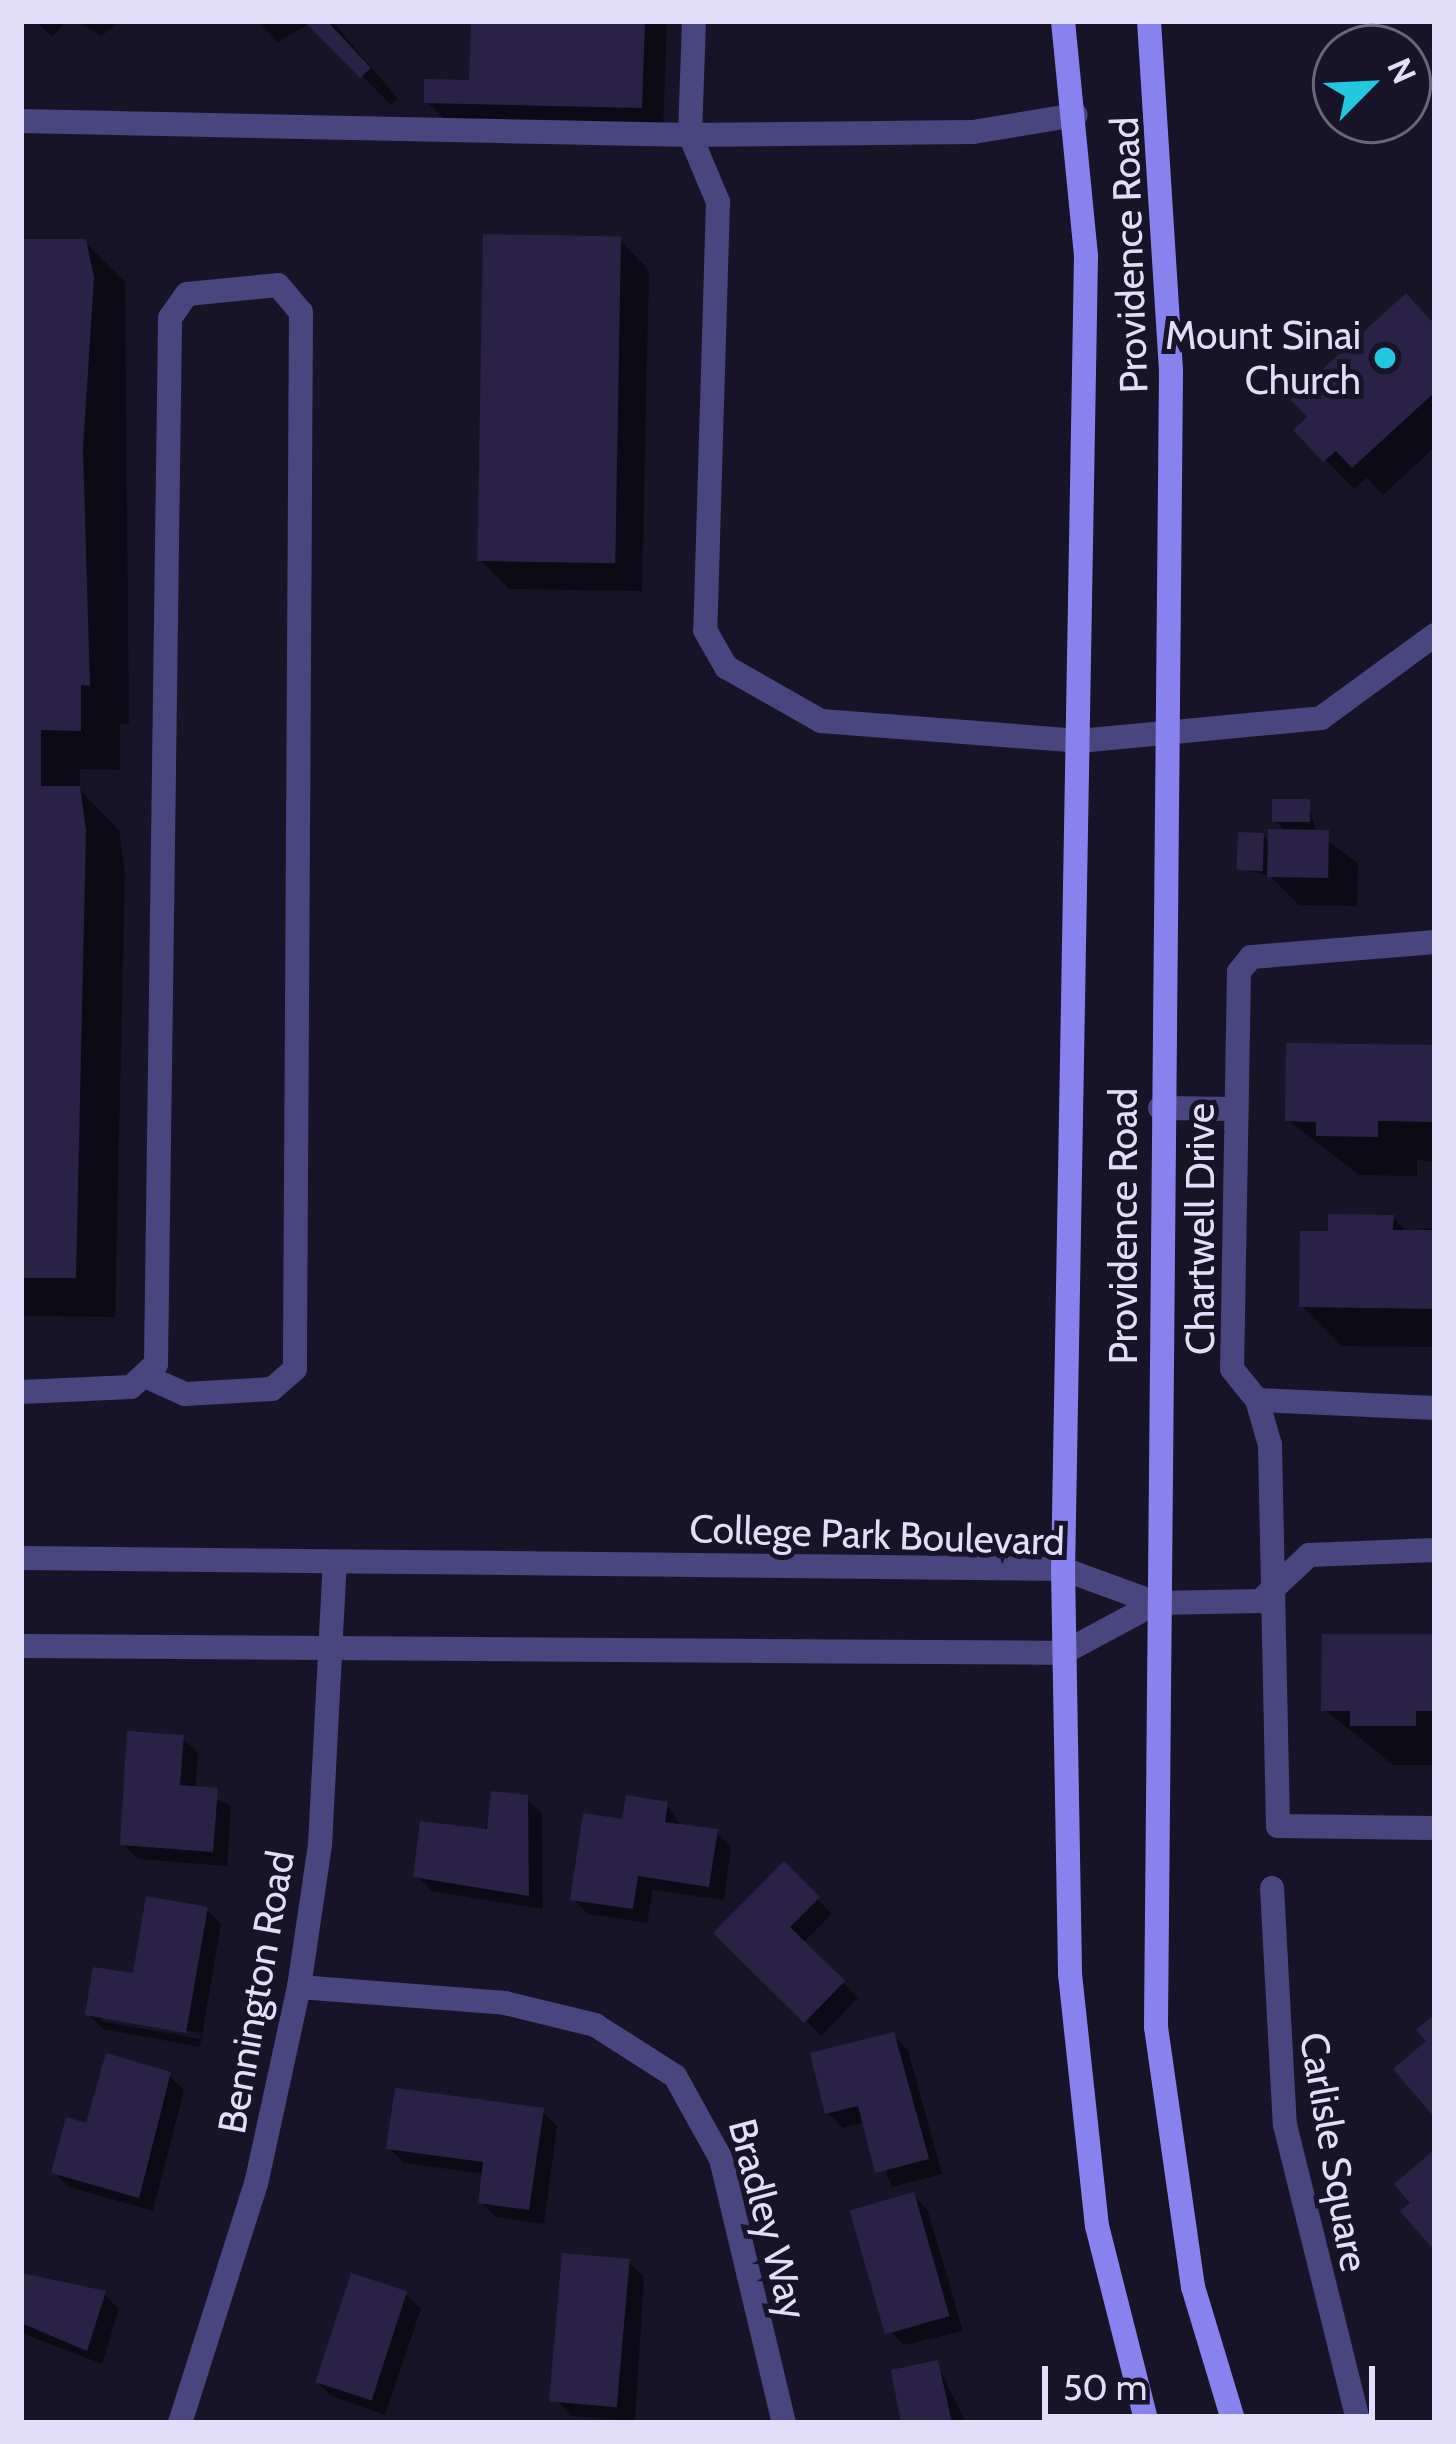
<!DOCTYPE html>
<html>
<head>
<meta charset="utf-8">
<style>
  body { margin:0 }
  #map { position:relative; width:1456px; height:2444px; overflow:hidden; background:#181427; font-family:Cabin,sans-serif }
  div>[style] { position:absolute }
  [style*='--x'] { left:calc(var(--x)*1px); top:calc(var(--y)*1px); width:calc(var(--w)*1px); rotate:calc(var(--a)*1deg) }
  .shadow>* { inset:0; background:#0007 }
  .building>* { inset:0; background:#2a2245; transform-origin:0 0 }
  .service>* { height:24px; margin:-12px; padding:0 12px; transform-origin:12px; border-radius:12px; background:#49457f }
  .minor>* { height:24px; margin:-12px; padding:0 12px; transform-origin:12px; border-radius:12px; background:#49457f }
  .tertiary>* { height:24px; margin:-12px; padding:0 12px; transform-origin:12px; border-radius:12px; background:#49457f }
  .secondary>* { height:24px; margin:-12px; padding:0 12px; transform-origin:12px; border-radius:12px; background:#8882ee }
  .dots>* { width:33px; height:33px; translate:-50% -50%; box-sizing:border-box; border:6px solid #181427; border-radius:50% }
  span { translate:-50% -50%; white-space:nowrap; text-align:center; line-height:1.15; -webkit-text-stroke:10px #181427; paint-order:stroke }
  .street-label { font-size:39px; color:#e2defa }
  .poi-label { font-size:39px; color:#e2defa }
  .right { translate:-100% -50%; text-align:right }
  .frame { position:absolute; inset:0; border:24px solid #e2defa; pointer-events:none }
  .north { position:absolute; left:1312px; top:24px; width:120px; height:120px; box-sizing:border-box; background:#181427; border:3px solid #69657b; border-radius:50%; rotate:66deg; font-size:33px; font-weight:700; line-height:48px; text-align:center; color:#e2defa }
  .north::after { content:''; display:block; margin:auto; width:42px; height:54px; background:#24c7e0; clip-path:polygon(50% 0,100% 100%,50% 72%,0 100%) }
  .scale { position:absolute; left:1042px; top:2366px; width:333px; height:54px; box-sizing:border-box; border:6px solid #e2defa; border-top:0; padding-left:15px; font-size:36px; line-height:42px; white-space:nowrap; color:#e2defa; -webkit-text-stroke:9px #181427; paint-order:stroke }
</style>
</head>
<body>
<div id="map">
  <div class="shadow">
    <i style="clip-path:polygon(36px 21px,67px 21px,52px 37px)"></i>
    <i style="clip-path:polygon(77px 21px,116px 21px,116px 25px,101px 36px)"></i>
    <i style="clip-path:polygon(257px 21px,332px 21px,398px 99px,391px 105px,310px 23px,278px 42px)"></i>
    <i style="clip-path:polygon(474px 21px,667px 21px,663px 129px,449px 124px,427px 102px,472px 83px)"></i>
    <i style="clip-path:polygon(620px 240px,649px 270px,642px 591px,509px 589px,480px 559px)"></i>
    <i style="clip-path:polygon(21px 242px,85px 242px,125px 282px,129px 724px,120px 724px,120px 770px,80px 769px,80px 790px,119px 830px,125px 873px,115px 1317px,21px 1316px)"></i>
    <i style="clip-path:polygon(1435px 326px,1435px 447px,1383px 495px,1367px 478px,1354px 489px,1297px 430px)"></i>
    <i style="clip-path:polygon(1308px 802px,1316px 833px,1358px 863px,1357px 906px,1299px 905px,1270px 876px,1240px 868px,1263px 836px,1271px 844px,1286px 832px,1276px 822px)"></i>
    <i style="clip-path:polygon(1435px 1048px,1435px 1162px,1417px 1160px,1417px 1176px,1359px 1175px,1288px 1120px)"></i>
    <i style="clip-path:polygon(1393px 1218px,1406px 1231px,1435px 1228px,1435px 1347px,1342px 1346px,1302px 1306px)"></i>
    <i style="clip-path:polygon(1435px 1637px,1435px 1765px,1393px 1765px,1324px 1709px)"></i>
    <i style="clip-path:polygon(182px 1738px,198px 1753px,195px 1789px,231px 1806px,227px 1866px,138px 1859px,123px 1844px)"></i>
    <i style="clip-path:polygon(526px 1798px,542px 1813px,543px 1909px,432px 1891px,417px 1876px)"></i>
    <i style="clip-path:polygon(667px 1804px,681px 1827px,716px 1832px,731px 1847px,724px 1900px,653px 1890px,647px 1923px,588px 1914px,573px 1899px,624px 1822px)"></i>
    <i style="clip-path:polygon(784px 1866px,832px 1914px,803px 1943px,858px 1998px,821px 2036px,718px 1933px)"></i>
    <i style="clip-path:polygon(evenodd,206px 1909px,221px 1924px,200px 2047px,103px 2029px,88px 2014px,206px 1909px,101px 2015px,201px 2033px,200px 2039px,101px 2021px,101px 2015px)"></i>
    <i style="clip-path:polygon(893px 2035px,908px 2050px,942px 2174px,892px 2187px,865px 2122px,843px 2128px,828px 2113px)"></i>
    <i style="clip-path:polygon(169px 2075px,184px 2090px,153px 2211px,69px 2187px,54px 2172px,88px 2126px)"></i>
    <i style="clip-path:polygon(542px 2111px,557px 2126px,544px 2224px,496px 2217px,481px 2202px,485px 2174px,404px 2163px,389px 2148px)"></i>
    <i style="clip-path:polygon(913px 2195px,928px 2211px,963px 2331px,904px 2345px,889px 2330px)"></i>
    <i style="clip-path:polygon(629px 2262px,644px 2277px,635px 2421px,572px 2416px,557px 2401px)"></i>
    <i style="clip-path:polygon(21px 2274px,104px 2294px,119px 2309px,102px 2364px,21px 2333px)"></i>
    <i style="clip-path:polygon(405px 2294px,421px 2309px,385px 2415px,331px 2396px,316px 2381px)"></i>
    <i style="clip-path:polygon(937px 2363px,966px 2423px,904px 2423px)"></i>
  </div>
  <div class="building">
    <i style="clip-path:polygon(304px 21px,327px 21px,371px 68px,360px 78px)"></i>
    <i style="clip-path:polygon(471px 21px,645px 21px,642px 108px,424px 103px,424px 79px,469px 80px)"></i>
    <i style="left:483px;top:234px;width:138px;height:327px;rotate:1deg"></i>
    <i style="clip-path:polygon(21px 239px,86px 239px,94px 277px,83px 449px,90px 686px,81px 685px,81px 731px,41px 730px,41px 786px,80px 786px,86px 830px,76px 1278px,21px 1278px)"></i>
    <i style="clip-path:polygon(1406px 293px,1435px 325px,1435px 392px,1352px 468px,1336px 451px,1323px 462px,1293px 430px,1307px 417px,1290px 399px)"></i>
    <i style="left:1310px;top:799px;width:23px;height:38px;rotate:90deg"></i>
    <i style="left:1268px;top:829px;width:61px;height:48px;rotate:1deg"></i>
    <i style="left:1238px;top:832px;width:26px;height:38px;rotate:2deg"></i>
    <i style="clip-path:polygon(1286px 1043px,1435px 1045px,1435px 1122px,1378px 1121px,1378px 1137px,1316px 1136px,1316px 1122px,1285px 1121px)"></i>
    <i style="clip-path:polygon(1328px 1214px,1394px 1215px,1393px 1230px,1435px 1230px,1435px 1309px,1299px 1307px,1300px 1231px,1328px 1231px)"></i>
    <i style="clip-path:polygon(1322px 1634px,1435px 1634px,1435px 1711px,1416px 1711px,1416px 1726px,1350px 1726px,1350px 1711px,1321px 1711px)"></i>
    <i style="clip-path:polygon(127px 1731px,184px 1735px,180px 1785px,218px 1788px,213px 1852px,120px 1845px)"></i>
    <i style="clip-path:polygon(491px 1791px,528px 1795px,529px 1896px,413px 1877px,420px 1821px,487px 1829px)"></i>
    <i style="clip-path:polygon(626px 1795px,668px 1802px,665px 1822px,718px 1829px,709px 1887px,638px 1876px,633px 1909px,570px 1900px,583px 1813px,622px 1819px)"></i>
    <i style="clip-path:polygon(784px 1861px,820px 1897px,790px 1927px,845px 1981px,804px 2023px,713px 1933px)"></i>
    <i style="clip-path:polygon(146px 1896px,208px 1907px,186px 2033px,85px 2015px,93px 1967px,133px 1973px)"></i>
    <i style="clip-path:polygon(1435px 2014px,1435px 2118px,1393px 2069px,1426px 2041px,1416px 2030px)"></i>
    <i style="clip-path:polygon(894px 2032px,929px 2159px,875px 2173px,858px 2106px,825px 2114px,810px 2053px)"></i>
    <i style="clip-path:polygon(106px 2053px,171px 2072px,139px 2198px,51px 2173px,66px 2117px,86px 2123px)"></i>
    <i style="clip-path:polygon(395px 2088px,544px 2108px,529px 2210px,478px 2203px,483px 2162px,386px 2149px)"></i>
    <i style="clip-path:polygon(1435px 2149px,1435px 2251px,1400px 2211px,1410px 2203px,1394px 2184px)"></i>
    <i style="left:914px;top:2192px;width:129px;height:67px;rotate:74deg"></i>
    <i style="left:562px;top:2253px;width:68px;height:149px;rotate:5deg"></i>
    <i style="clip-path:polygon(21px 2273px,106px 2291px,87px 2351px,21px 2323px)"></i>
    <i style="left:351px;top:2273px;width:59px;height:115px;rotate:18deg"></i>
    <i style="clip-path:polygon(938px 2360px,952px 2423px,901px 2423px,891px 2370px)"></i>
  </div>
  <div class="service">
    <i style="--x:694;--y:21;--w:114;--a:92"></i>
    <i style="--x:690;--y:135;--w:73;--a:67.3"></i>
    <i style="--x:718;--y:202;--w:428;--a:91.7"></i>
    <i style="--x:705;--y:630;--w:43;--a:60.4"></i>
    <i style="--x:726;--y:667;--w:109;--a:29.6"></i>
    <i style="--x:821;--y:721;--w:259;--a:4.4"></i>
    <i style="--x:21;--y:121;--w:669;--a:1.2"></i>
    <i style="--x:690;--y:135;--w:283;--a:-0.6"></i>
    <i style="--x:973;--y:132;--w:104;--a:-9.4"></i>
    <i style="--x:21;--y:1392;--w:110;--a:-2.6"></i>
    <i style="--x:131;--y:1387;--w:34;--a:-43"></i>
    <i style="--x:156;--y:1364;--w:1046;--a:-89.23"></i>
    <i style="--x:170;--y:318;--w:29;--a:-55"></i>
    <i style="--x:187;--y:294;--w:91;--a:-5.6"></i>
    <i style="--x:278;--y:285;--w:35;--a:50"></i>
    <i style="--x:301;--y:312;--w:1057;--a:90.33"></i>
    <i style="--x:295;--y:1369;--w:30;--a:139"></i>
    <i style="--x:272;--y:1389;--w:87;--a:176.7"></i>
    <i style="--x:185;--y:1394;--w:42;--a:-155.9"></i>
    <i style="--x:1257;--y:1400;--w:178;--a:2.6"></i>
    <i style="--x:1156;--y:1603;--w:104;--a:-1.1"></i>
    <i style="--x:1260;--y:1601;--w:67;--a:-43.2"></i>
    <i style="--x:1309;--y:1555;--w:126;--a:-2.3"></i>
  </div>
  <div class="minor">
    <i style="--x:1079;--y:741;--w:243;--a:-5.4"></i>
    <i style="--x:1321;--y:718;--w:141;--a:-36.1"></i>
    <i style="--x:1435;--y:942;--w:185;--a:175.3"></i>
    <i style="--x:1251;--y:957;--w:19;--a:129"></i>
    <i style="--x:1239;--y:972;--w:397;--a:91"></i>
    <i style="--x:1232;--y:1369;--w:40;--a:51"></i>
    <i style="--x:1257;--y:1400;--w:47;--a:73.9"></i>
    <i style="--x:1270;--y:1445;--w:381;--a:88.8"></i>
    <i style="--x:1278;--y:1826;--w:157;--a:0.7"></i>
    <i style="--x:1160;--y:1108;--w:76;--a:0.8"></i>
    <i style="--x:1272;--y:1888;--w:237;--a:86.9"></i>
    <i style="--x:1285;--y:2125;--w:307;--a:76.1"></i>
    <i style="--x:299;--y:1987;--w:207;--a:4.4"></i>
    <i style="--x:505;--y:2003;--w:93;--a:13.7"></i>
    <i style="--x:595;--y:2025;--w:95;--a:32.5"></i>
    <i style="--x:675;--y:2076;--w:95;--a:61"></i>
    <i style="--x:721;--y:2159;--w:271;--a:76.6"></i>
    <i style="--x:180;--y:2423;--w:251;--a:-72.4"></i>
    <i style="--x:256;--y:2184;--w:202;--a:-77.7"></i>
    <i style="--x:299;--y:1987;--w:144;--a:-81.6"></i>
    <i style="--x:320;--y:1845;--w:283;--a:-87"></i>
  </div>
  <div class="tertiary">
    <i style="--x:21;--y:1558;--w:1042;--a:0.6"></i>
    <i style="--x:1063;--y:1569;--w:99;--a:20.1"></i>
    <i style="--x:21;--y:1646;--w:1042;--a:0.38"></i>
    <i style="--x:1063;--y:1653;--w:106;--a:-28.3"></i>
  </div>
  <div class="secondary">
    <i style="--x:1063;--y:21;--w:237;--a:84.4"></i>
    <i style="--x:1086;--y:257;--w:1312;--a:91"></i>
    <i style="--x:1063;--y:1569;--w:405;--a:89"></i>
    <i style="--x:1070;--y:1974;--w:253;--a:83.9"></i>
    <i style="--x:1097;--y:2226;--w:203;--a:75.8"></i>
    <i style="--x:1149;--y:21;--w:351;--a:86.4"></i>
    <i style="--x:1171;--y:371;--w:1656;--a:90.52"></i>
    <i style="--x:1156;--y:2027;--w:263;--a:81.9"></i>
    <i style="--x:1193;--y:2287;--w:142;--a:73.2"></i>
  </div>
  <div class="dots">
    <i style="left:1385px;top:358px;background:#24c7e0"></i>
  </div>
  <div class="street-label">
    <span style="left:1129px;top:255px;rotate:-92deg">Providence Road</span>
    <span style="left:1123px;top:1226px;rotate:-90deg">Providence Road</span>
    <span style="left:1200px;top:1229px;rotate:-90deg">Chartwell Drive</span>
    <span style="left:877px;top:1535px;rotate:2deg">College Park Boulevard</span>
    <span style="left:256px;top:1992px;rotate:-80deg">Bennington Road</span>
    <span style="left:1334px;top:2152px;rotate:80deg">Carlisle Square</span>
    <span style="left:768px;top:2219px;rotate:75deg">Bradley Way</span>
  </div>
  <div class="poi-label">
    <span class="right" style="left:1361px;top:358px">Mount Sinai<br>Church</span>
  </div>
  <div class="frame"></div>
  <div class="north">N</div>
  <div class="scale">50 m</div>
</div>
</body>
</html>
